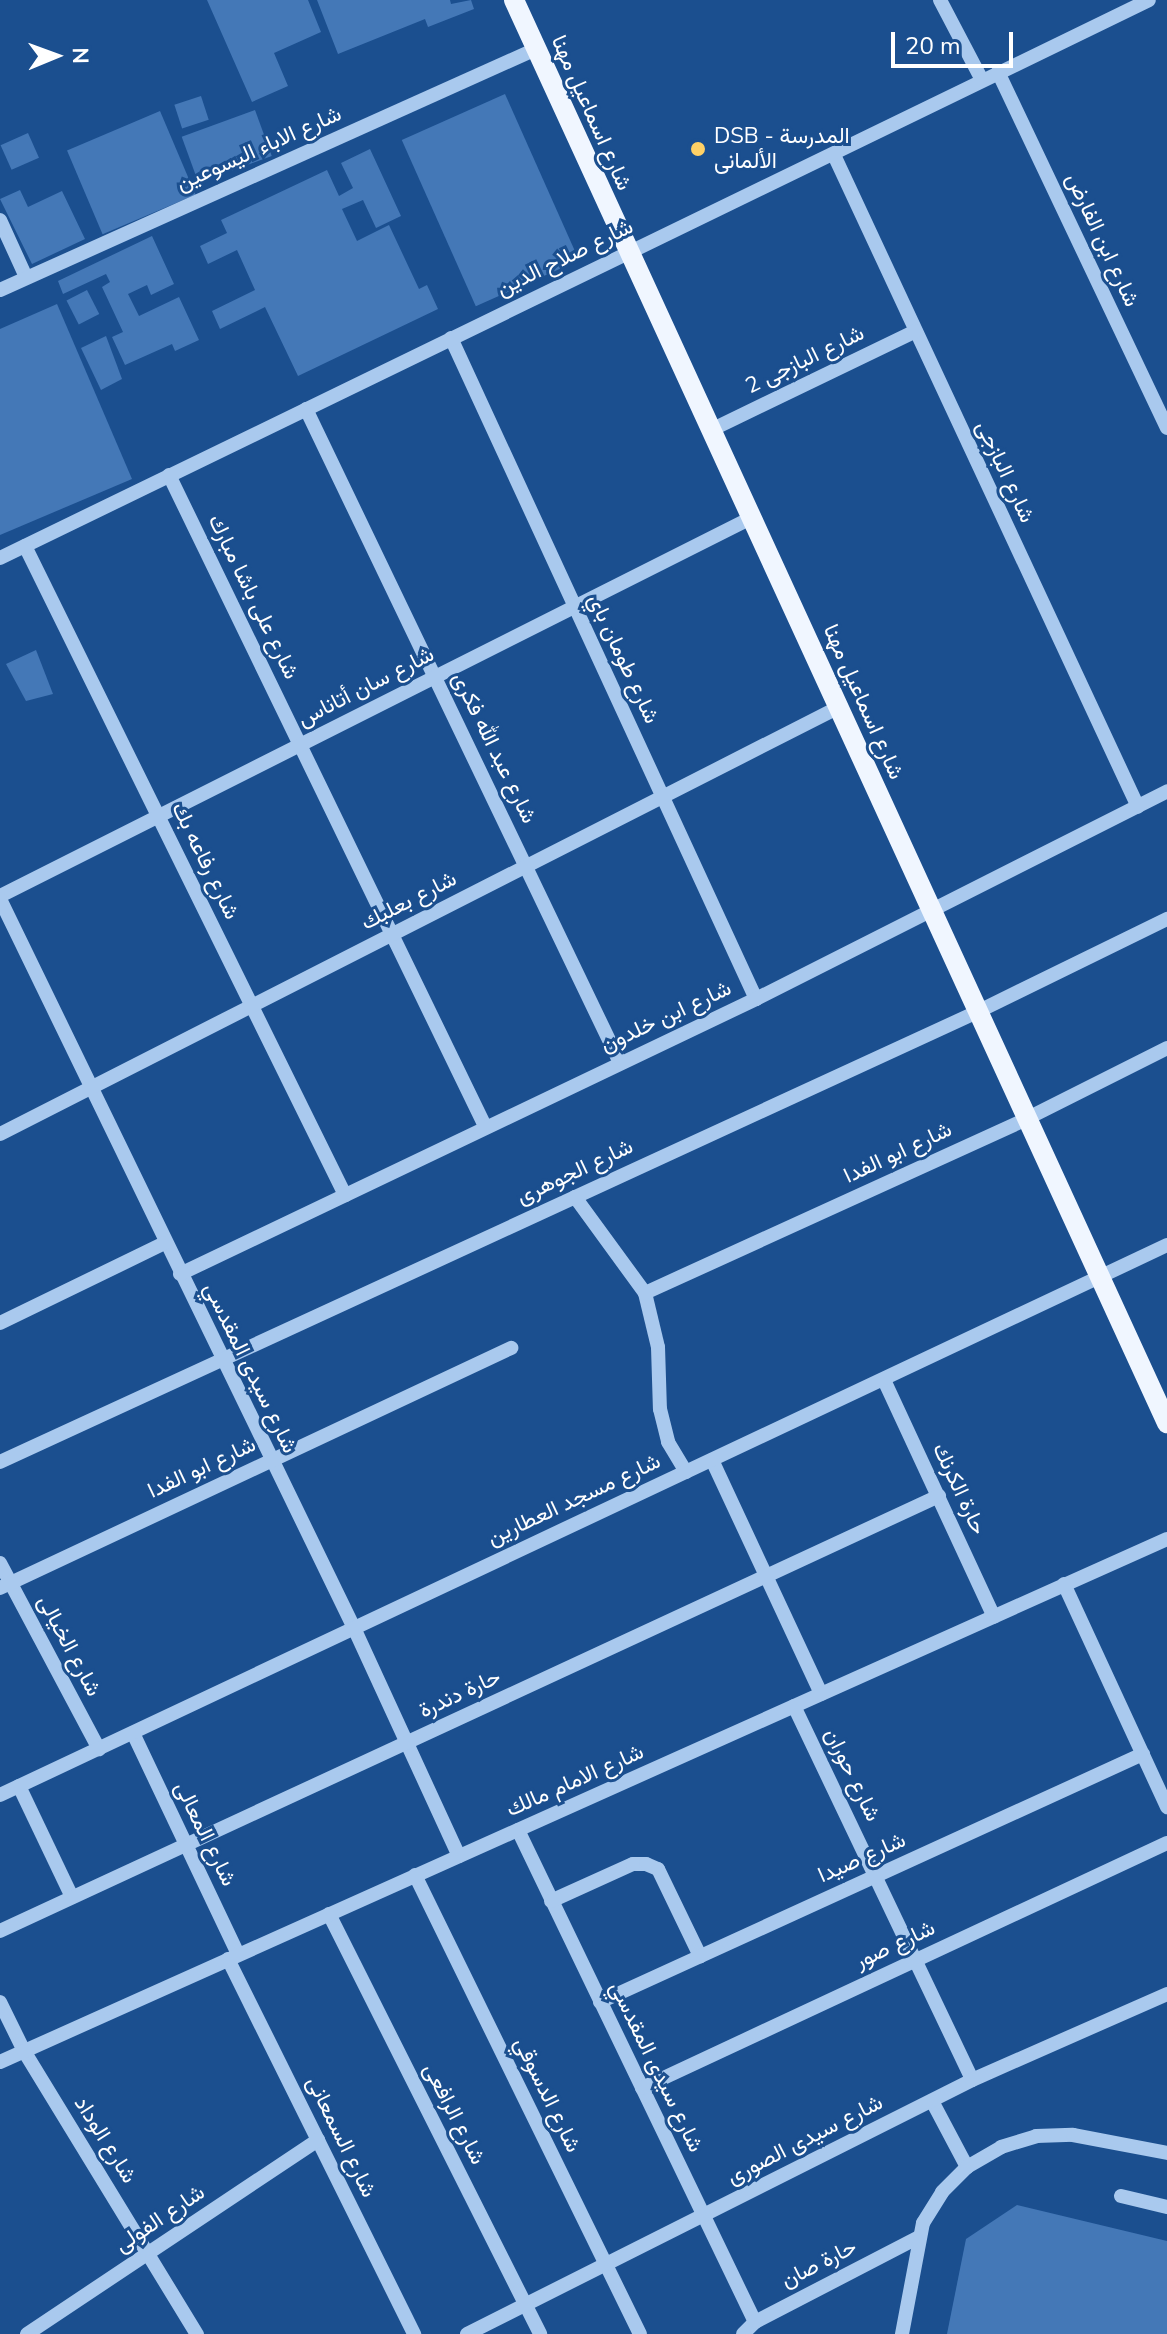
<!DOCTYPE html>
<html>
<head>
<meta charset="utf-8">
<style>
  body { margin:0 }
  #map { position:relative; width:1167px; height:2334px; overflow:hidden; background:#1b4f8f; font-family:"Nunito Sans",Vazirmatn,sans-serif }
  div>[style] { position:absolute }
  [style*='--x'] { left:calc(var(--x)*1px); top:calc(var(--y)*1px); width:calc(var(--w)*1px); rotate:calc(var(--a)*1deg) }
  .building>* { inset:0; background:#4478b7; transform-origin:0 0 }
  .minor>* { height:14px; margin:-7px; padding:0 7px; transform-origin:7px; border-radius:7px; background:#a9c9ee }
  .major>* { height:20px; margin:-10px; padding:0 10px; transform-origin:10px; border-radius:10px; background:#f0f6ff }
  .dots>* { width:22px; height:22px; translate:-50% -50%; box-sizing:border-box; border:4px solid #1b4f8f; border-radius:50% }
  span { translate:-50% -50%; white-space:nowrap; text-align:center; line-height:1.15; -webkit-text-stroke:6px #1b4f8f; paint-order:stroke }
  .street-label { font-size:22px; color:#fff }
  .poi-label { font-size:22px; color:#fff }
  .left { translate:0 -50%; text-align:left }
  .north { position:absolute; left:16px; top:16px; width:80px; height:80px; -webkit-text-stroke:6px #1b4f8f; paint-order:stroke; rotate:89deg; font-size:22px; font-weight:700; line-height:32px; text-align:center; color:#fff }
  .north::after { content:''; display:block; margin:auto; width:28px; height:36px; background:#fff; clip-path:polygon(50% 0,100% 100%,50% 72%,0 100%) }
  .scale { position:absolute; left:891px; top:32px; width:122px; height:36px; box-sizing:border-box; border:4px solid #fff; border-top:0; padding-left:10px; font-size:24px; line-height:28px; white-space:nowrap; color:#fff; -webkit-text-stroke:6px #1b4f8f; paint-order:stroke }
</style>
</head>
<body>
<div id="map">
  <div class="building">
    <i style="clip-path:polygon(207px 0,308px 0,321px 32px,274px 53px,288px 86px,252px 102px)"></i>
    <i style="clip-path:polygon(317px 0,450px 0,451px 4px,471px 0,474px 9px,428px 27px,425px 19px,338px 54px)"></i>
    <i style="left:505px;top:94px;width:182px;height:113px;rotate:66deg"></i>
    <i style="left:201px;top:96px;width:25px;height:28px;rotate:72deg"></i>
    <i style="left:255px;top:110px;width:49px;height:78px;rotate:70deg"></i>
    <i style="left:160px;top:111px;width:91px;height:101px;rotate:67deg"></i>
    <i style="left:28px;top:133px;width:27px;height:30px;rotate:66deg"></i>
    <i style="clip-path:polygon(370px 149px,401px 216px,376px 228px,363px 200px,342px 209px,357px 241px,389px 225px,419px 289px,427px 285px,438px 309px,298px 376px,265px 307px,220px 329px,212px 311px,255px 290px,237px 250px,208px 264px,200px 246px,227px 233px,221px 220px,327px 170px,339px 196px,353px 188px,341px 163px)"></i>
    <i style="clip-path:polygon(20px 190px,28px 207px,62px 191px,85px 239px,32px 264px,0 199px)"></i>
    <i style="clip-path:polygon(152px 236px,174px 284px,151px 295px,147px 285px,128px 294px,139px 316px,179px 297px,199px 340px,175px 351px,172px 344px,125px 365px,112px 337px,123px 332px,102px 287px,110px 282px,106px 274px,63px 294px,58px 281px)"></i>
    <i style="left:87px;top:290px;width:27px;height:23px;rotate:63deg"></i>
    <i style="clip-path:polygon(57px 304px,132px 479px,0 535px,0 329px)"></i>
    <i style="clip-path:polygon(106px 336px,122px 379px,101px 390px,81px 348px)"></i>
    <i style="clip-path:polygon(36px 650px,53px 694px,26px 701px,6px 664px)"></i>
    <i style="clip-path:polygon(1017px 2205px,1167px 2241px,1167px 2334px,947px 2334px,966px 2239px)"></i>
  </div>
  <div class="minor">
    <i style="--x:940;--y:0;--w:90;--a:62.3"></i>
    <i style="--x:998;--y:72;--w:394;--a:64.6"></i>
    <i style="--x:834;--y:155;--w:719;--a:65"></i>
    <i style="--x:0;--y:220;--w:63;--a:65.5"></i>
    <i style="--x:0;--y:290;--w:588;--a:-24.21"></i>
    <i style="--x:451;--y:338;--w:728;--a:65.23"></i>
    <i style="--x:306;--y:409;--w:725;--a:64.35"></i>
    <i style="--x:713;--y:429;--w:225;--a:-25.8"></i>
    <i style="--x:169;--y:475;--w:724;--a:64.11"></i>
    <i style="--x:25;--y:546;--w:724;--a:63.75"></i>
    <i style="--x:0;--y:558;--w:1277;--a:-25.9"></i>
    <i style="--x:0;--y:896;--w:843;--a:-26.72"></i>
    <i style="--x:0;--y:899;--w:810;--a:64.1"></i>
    <i style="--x:354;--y:1628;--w:251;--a:65.3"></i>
    <i style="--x:0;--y:1134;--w:941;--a:-26.97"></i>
    <i style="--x:575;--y:1197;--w:119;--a:53.9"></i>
    <i style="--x:645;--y:1293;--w:56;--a:76.5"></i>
    <i style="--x:658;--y:1347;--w:62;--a:88.2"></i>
    <i style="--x:660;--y:1409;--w:34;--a:76"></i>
    <i style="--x:668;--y:1442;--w:35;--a:59"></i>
    <i style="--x:180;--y:1274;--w:638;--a:-25.52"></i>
    <i style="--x:756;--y:999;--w:461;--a:-26.8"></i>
    <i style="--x:645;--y:1293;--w:419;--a:-24.5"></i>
    <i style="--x:1026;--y:1119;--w:158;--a:-26.7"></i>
    <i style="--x:0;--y:1323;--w:183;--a:-25.9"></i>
    <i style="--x:884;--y:1380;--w:261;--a:65.1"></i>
    <i style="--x:712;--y:1460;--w:258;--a:65"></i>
    <i style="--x:0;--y:1462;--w:1076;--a:-24.73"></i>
    <i style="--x:977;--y:1012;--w:212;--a:-26.1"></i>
    <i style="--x:0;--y:1563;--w:211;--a:62"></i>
    <i style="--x:1064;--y:1584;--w:246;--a:65.2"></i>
    <i style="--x:0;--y:1588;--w:565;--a:-25.16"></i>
    <i style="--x:794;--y:1706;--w:414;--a:64.5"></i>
    <i style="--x:133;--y:1733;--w:245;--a:64.6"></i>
    <i style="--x:19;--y:1786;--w:123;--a:64.5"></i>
    <i style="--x:0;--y:1795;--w:1290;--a:-25.23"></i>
    <i style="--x:518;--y:1830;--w:546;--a:64.28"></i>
    <i style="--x:415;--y:1875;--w:511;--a:63.89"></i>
    <i style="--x:551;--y:1901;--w:90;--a:-24.3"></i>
    <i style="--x:633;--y:1864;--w:13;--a:0"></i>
    <i style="--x:646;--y:1864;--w:13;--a:23"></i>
    <i style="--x:658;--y:1869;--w:97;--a:64.2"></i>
    <i style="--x:329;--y:1914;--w:470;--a:63.3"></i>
    <i style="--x:0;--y:1931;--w:1035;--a:-24.86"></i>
    <i style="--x:228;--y:1959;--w:419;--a:63.6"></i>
    <i style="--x:0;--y:2002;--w:55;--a:63.9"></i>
    <i style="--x:24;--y:2051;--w:332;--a:58.6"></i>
    <i style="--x:600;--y:2002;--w:597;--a:-24.55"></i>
    <i style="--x:0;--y:2062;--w:1279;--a:-24.14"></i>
    <i style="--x:642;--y:2088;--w:579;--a:-25.02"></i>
    <i style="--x:932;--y:2101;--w:75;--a:62.1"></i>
    <i style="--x:1121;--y:2196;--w:47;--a:13.4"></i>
    <i style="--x:27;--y:2334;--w:350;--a:-33.7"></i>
    <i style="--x:467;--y:2334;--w:565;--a:-26.7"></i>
    <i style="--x:972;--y:2080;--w:213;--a:-23.8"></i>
    <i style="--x:743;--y:2334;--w:17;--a:-45"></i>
    <i style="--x:755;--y:2322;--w:185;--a:-27.4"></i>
    <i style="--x:902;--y:2334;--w:113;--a:-79.3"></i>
    <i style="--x:923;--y:2223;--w:36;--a:-58"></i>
    <i style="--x:942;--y:2192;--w:35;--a:-45"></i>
    <i style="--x:967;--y:2167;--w:39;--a:-30"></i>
    <i style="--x:1001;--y:2147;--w:37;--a:-17"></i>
    <i style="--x:1036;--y:2136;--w:37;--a:-2"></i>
    <i style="--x:1073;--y:2135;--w:96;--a:10.8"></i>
  </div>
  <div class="major">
    <i style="--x:514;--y:0;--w:1566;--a:65.35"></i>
  </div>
  <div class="dots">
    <i style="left:698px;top:149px;background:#ffd166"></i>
  </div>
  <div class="street-label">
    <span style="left:591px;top:113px;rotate:66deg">شارع اسماعيل مهنا</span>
    <span style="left:259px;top:149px;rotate:-24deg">شارع الاباء اليسوعين</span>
    <span style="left:1102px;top:240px;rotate:65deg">شارع ابن الفارض</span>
    <span style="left:565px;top:258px;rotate:-26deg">شارع صلاح الدين</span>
    <span style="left:805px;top:360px;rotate:-26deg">شارع البازجى 2</span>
    <span style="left:1005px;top:472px;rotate:65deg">شارع البازجى</span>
    <span style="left:253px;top:597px;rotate:64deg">شارع على باشا مبارك</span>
    <span style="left:623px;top:659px;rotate:65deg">شارع طومان باي</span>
    <span style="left:366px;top:687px;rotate:-27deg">شارع سان أتاناس</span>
    <span style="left:863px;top:702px;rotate:66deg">شارع اسماعيل مهنا</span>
    <span style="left:494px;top:748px;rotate:64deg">شارع عبد الله فكرى</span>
    <span style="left:205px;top:861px;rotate:64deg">شارع رفاعه بك</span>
    <span style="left:409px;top:901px;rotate:-27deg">شارع بعلبك</span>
    <span style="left:666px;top:1017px;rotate:-25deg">شارع ابن خلدون</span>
    <span style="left:898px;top:1153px;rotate:-25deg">شارع ابو الفدا</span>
    <span style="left:575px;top:1172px;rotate:-25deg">شارع الجوهرى</span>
    <span style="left:250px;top:1368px;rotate:64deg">شارع سيدى المقدسي</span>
    <span style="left:202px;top:1468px;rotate:-25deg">شارع ابو الفدا</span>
    <span style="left:959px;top:1489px;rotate:65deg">حارة الكرنك</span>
    <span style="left:574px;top:1500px;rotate:-25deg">شارع مسجد العطارين</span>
    <span style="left:69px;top:1646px;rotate:62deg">شارع الخيالى</span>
    <span style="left:460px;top:1694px;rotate:-25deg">حارة دندرة</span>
    <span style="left:852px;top:1775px;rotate:64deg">شارع حوران</span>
    <span style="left:575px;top:1781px;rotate:-24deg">شارع الامام مالك</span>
    <span style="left:205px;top:1834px;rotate:64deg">شارع المعالى</span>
    <span style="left:862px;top:1858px;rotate:-24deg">شارع صيدا</span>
    <span style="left:895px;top:1945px;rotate:-25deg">شارع صور</span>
    <span style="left:656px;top:2067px;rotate:64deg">شارع سيدى المقدسي</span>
    <span style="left:547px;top:2095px;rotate:64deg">شارع الدسوقي</span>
    <span style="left:454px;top:2114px;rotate:63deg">شارع الرافعى</span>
    <span style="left:341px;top:2137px;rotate:64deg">شارع السمعانى</span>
    <span style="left:105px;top:2140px;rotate:58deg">شارع الوداد</span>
    <span style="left:805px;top:2140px;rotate:-27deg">شارع سيدى الصورى</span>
    <span style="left:160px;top:2219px;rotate:-34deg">شارع الفولى</span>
    <span style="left:819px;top:2264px;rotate:-27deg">حارة صان</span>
  </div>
  <div class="poi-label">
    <span class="left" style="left:714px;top:149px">DSB - المدرسة<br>الألمانى</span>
  </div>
  <div class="north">N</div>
  <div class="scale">20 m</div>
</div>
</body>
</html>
